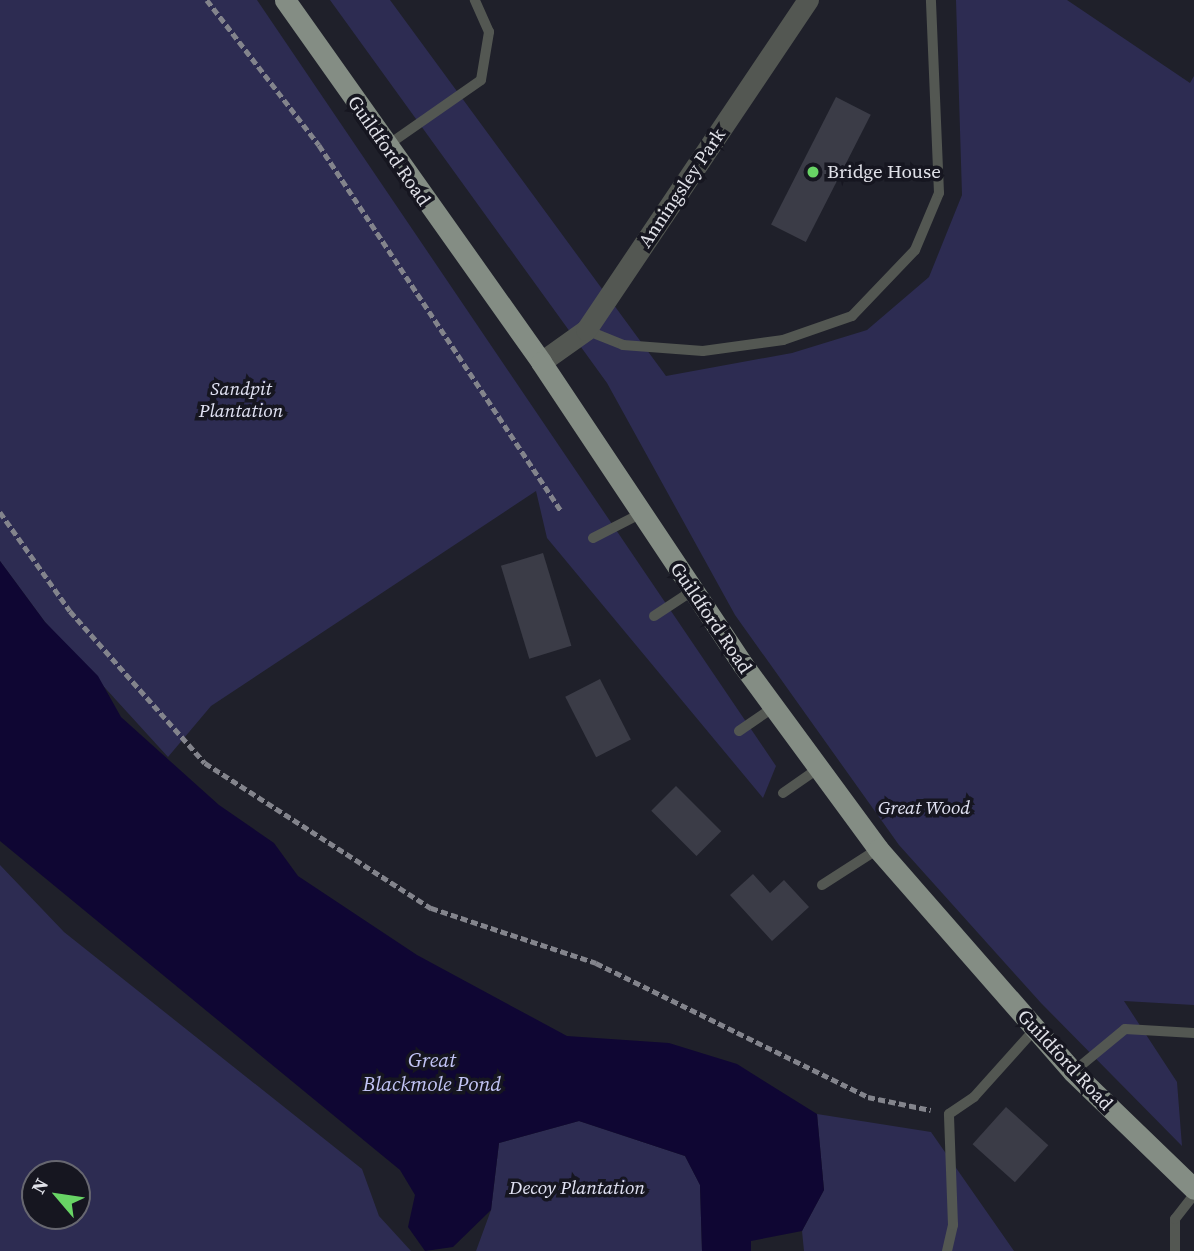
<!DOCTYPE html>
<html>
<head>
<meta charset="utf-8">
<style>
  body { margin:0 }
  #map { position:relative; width:1194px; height:1251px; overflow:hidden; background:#1f202a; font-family:"Source Serif 4",serif }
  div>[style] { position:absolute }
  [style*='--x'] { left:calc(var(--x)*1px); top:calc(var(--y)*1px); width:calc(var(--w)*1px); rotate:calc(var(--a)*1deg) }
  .green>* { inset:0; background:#2d2c52 }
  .water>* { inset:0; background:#0f0633 }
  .building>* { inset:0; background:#3b3c47; transform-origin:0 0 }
  .path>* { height:4.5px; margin-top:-2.25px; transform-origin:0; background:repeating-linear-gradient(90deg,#83848c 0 7px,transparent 0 10.5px) }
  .lane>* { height:10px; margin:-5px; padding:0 5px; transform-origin:5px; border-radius:5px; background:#535752 }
  .street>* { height:21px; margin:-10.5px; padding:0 10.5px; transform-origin:10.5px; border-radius:10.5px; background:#535752 }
  .primary>* { height:21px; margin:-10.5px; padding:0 10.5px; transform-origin:10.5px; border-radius:10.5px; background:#848d84 }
  .dots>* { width:19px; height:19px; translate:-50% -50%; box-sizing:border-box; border:4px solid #161620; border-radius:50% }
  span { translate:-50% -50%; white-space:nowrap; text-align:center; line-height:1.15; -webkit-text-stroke:7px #161620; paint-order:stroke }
  .street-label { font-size:19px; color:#e0e1e8 }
  .poi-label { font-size:19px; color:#e0e1e8 }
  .left { translate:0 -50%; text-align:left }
  .park-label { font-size:19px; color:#e1e2f3; font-style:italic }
  .water-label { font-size:21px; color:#c2c4f5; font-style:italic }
  .north { position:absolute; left:21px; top:1160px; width:70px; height:70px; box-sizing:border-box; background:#161620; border:2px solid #676770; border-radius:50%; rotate:299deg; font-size:19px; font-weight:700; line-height:28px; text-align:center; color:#e0e1e8 }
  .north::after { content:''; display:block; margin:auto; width:24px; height:32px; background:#68d465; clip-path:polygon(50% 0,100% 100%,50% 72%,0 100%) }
</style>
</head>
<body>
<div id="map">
  <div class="green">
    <i style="clip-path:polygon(0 0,257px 0,776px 766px,763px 798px,547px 538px,536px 491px,211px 706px,168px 757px,45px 622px,0 561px)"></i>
    <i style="clip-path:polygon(330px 0,390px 0,666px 376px,792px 353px,867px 330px,929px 277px,962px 195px,956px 0,1067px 0,1190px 83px,1194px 76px,1194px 1005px,1124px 1001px,1177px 1082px,1182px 1146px,1041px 1003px,899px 845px,735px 615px,607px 383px)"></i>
    <i style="clip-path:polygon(evenodd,0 865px,64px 932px,362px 1169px,379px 1216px,411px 1251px,0 1251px,0 865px,35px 1174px,77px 1174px,77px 1216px,35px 1216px,35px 1174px)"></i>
    <i style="clip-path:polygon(817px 1114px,931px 1132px,1014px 1251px,804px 1251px,802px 1231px,824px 1190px)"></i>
    <i style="clip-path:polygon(579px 1121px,685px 1156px,700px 1185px,702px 1251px,476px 1251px,491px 1210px,499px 1143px)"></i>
  </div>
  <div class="water">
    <i style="clip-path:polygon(0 561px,45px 622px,98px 676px,121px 717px,219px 805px,274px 843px,298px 876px,417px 955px,567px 1036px,669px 1043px,737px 1064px,817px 1114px,824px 1190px,802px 1231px,751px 1241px,751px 1251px,702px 1251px,700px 1185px,685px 1156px,579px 1121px,499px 1143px,491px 1210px,453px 1247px,425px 1251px,408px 1227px,415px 1195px,400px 1170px,0 841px)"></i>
  </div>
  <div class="building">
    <i style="left:836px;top:97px;width:39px;height:143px;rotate:27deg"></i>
    <i style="left:543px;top:553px;width:97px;height:44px;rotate:73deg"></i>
    <i style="left:600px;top:679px;width:68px;height:39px;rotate:63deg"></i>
    <i style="left:676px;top:786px;width:64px;height:35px;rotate:45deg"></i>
    <i style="clip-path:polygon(753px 874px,770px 893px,784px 880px,809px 907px,772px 941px,730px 895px)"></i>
    <i style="left:1006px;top:1107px;width:57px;height:50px;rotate:42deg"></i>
  </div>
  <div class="path">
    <i style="--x:207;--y:0;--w:183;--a:52.3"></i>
    <i style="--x:319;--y:145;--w:439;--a:56.5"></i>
    <i style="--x:0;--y:512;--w:121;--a:54.7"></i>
    <i style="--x:70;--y:611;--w:203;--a:48.4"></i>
    <i style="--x:205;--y:763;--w:269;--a:32.7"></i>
    <i style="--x:431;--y:908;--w:174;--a:18.4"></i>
    <i style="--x:596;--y:963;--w:303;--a:26.2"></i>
    <i style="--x:868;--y:1097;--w:64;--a:11.7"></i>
  </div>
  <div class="lane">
    <i style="--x:385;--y:147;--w:117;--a:-34.9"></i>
    <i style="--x:481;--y:80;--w:49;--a:-80.5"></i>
    <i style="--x:489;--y:32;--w:35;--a:-114"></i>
    <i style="--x:586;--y:330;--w:40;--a:22"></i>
    <i style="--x:623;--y:345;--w:80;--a:4.3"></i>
    <i style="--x:703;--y:351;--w:81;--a:-7.8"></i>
    <i style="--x:783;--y:340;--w:73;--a:-19.2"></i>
    <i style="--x:852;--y:316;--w:91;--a:-46.3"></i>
    <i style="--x:915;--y:250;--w:62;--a:-67.2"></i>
    <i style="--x:939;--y:193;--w:193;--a:-92.4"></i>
    <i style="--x:593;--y:538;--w:53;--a:-27.1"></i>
    <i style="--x:654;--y:616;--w:45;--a:-33.3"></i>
    <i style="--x:739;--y:731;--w:42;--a:-34.4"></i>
    <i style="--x:783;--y:793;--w:44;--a:-34.8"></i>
    <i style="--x:822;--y:885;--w:67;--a:-32.7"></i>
    <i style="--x:1073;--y:1072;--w:67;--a:-39.6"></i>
    <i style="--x:1125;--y:1029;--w:69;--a:3.3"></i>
    <i style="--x:947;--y:1251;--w:27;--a:-77"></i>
    <i style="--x:953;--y:1225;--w:111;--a:-92.1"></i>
    <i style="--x:949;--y:1114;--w:30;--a:-34"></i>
    <i style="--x:974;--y:1097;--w:91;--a:-48.1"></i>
    <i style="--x:1175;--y:1251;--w:32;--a:-90"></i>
    <i style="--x:1175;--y:1219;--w:31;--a:-52"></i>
  </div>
  <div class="street">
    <i style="--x:541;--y:362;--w:55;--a:-35.4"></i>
    <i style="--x:586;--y:330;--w:398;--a:-56.1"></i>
  </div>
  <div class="primary">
    <i style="--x:285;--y:0;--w:443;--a:54.7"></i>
    <i style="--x:541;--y:362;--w:364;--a:56.3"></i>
    <i style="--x:743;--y:665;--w:228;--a:53.7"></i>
    <i style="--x:878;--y:849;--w:296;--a:48.8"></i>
    <i style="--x:1073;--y:1072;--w:168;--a:44"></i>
  </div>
  <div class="dots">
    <i style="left:813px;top:172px;background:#68d465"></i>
  </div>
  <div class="street-label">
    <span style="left:389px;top:151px;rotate:55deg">Guildford Road</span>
    <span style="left:682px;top:188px;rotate:-56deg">Anningsley Park</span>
    <span style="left:711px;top:618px;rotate:56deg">Guildford Road</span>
    <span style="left:1065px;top:1060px;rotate:47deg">Guildford Road</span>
  </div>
  <div class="poi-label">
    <span class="left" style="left:827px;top:172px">Bridge House</span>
  </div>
  <div class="park-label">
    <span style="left:241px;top:400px">Sandpit<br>Plantation</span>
    <span style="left:924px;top:808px">Great Wood</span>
    <span style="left:577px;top:1188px">Decoy Plantation</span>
  </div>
  <div class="water-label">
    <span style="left:432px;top:1072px">Great<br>Blackmole Pond</span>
  </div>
  <div class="north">N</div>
</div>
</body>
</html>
